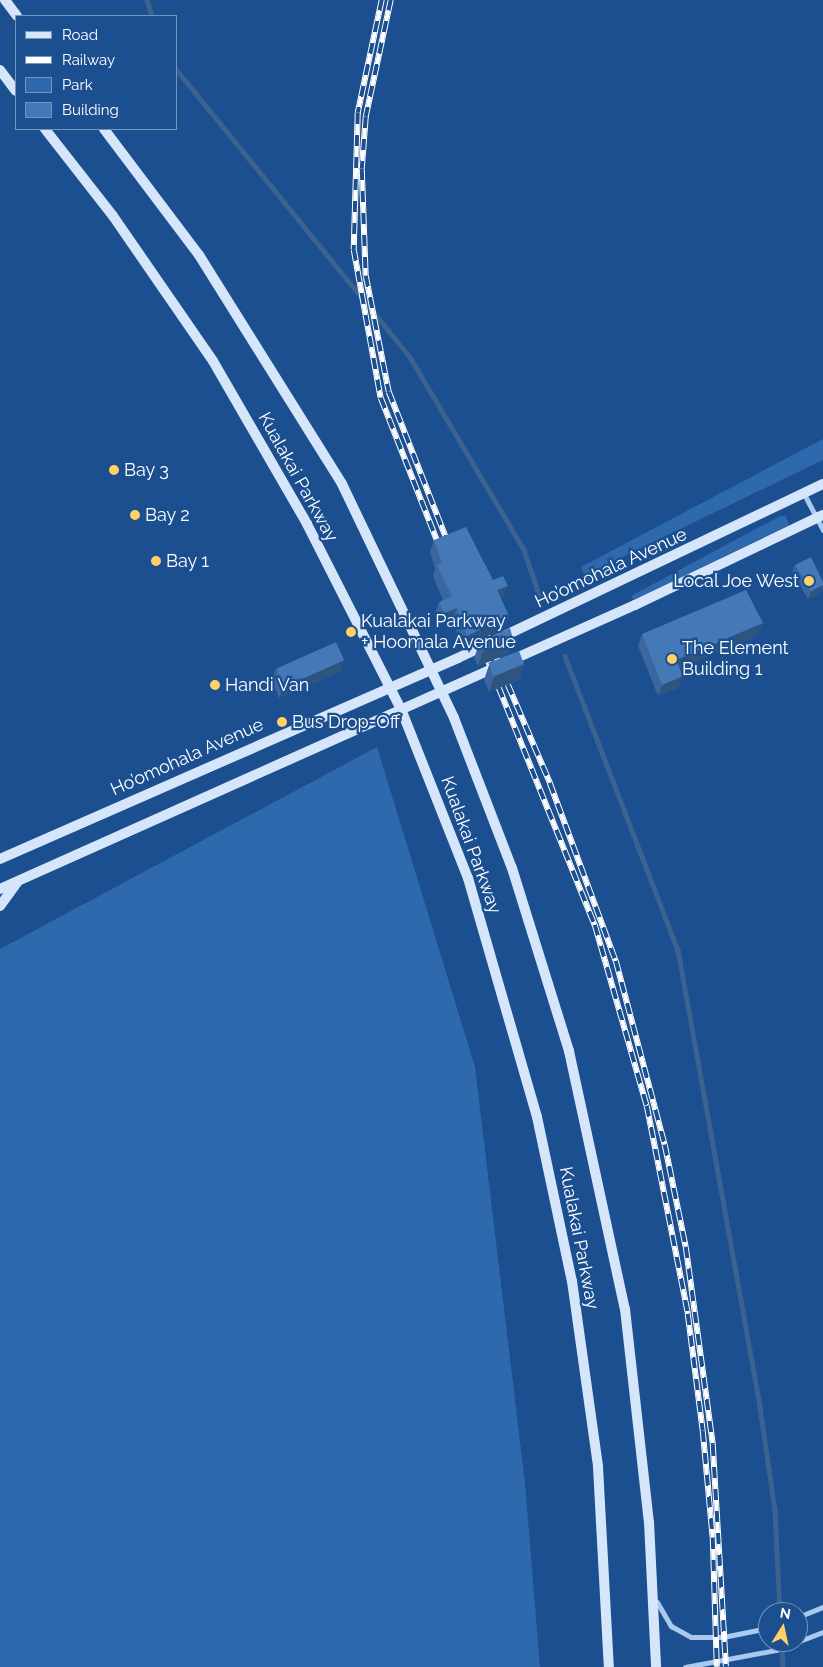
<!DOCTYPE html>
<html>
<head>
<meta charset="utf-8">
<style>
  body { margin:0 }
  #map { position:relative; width:823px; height:1667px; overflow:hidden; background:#1b4f8f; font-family:Raleway,sans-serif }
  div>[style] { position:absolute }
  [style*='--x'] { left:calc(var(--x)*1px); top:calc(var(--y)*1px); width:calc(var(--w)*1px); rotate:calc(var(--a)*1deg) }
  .green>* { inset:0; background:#2e69ad }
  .stream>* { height:4.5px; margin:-2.25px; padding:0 2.25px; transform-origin:2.25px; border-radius:2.25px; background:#3c6290 }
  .minor>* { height:5px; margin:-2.5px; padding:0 2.5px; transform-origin:2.5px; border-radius:2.5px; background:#a9c9ee }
  .secondary>* { height:10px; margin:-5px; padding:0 5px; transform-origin:5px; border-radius:5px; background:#d6e6fa }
  .rail>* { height:5.5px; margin-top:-2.75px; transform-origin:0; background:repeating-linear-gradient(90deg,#1b4f8f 0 11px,#fff 0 22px); box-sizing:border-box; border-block:1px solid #fff }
  .wall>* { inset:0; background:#3a679d }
  .shaded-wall>* { inset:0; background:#305480 }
  .building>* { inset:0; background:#4478b7; transform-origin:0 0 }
  .dots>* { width:14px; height:14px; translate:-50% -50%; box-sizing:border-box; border:2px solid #1b4f8f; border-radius:50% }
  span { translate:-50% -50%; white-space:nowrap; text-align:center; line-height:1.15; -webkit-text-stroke:4.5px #1b4f8f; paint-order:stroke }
  .poi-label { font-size:18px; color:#fff }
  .left { translate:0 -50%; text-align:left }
  .right { translate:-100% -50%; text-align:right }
  .street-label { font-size:18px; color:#fff }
  .legend { position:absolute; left:15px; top:15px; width:162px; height:115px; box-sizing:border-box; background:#1b4f8f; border:1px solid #7695bc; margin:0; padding:6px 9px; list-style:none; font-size:15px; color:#fff }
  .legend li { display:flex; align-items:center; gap:10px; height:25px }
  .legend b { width:25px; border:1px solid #7695bc }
  .north { position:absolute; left:758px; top:1602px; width:50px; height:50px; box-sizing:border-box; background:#1b4f8f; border:1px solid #7695bc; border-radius:50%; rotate:10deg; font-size:14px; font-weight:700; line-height:20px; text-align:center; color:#fff }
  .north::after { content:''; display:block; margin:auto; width:18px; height:22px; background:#ffd166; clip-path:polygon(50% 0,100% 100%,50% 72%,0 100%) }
</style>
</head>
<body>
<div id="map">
  <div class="green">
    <i style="clip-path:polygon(823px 439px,823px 460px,612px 562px,588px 582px,581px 567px)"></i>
    <i style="clip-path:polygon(780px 516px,786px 516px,789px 525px,634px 600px,631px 596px)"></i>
    <i style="clip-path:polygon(377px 747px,475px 1067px,525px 1483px,540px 1667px,0 1667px,0 949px)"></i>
  </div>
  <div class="stream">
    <i style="--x:147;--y:0;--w:17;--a:73"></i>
    <i style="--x:176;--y:69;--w:371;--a:50.9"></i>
    <i style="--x:410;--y:357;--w:224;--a:59.4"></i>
    <i style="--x:524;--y:550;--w:50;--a:71.2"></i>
    <i style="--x:565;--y:656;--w:315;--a:69"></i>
    <i style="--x:678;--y:950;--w:464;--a:79.8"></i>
    <i style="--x:760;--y:1407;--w:104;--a:81.7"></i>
    <i style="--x:775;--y:1510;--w:102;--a:87.2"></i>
    <i style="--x:782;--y:1642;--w:25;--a:88"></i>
  </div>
  <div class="minor">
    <i style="--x:804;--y:494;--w:41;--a:62.2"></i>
    <i style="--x:657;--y:1602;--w:28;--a:60"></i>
    <i style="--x:671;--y:1626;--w:23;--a:29"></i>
    <i style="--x:691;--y:1637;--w:32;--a:0"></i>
    <i style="--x:723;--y:1637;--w:46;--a:-11.3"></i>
    <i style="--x:798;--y:1617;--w:27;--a:-22"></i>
    <i style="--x:685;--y:1667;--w:93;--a:-10.6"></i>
    <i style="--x:776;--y:1650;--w:50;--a:-21"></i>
  </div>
  <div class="secondary">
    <i style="--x:5;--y:0;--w:20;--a:53"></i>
    <i style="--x:0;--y:70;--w:26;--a:53"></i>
    <i style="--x:45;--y:129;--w:110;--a:52"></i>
    <i style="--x:113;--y:216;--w:176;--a:55.4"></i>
    <i style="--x:213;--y:361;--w:188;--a:60"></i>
    <i style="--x:307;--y:524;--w:208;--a:63.1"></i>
    <i style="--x:401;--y:709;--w:182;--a:68.4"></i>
    <i style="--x:468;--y:878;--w:249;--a:73.9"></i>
    <i style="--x:537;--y:1117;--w:168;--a:78"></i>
    <i style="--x:572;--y:1281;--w:188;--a:82"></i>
    <i style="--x:598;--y:1467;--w:200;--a:86.9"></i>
    <i style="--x:104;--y:129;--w:158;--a:53"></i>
    <i style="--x:199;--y:255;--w:270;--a:58"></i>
    <i style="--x:342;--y:484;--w:259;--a:64.4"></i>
    <i style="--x:454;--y:718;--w:161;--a:68.9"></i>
    <i style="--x:512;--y:868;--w:192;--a:72.7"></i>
    <i style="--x:569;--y:1051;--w:264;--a:77.8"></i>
    <i style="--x:625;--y:1309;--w:214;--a:83.6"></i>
    <i style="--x:649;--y:1522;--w:145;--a:87.2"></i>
    <i style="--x:0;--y:859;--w:500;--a:-23.69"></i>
    <i style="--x:458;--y:658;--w:404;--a:-25.5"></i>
    <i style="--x:0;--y:889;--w:696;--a:-24.1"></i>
    <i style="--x:635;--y:605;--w:208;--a:-25.6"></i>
    <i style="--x:0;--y:906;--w:29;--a:-54"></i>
  </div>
  <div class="rail">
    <i style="--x:382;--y:0;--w:116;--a:102"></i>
    <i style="--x:358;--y:113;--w:137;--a:91.7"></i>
    <i style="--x:354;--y:250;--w:150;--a:79.7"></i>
    <i style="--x:381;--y:398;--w:167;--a:68.5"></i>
    <i style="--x:391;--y:0;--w:120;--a:102.1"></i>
    <i style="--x:366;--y:117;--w:52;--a:94.4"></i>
    <i style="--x:362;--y:169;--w:107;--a:87.9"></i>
    <i style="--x:366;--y:276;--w:118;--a:78.8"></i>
    <i style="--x:389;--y:392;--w:168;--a:68.6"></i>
    <i style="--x:482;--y:624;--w:173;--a:66.8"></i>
    <i style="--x:550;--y:783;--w:190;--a:69.7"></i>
    <i style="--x:616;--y:961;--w:190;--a:75.1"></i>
    <i style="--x:665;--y:1145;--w:104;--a:78.4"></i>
    <i style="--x:686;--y:1247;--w:200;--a:82.2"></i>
    <i style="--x:713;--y:1445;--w:222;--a:86.6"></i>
    <i style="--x:474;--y:626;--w:323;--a:68"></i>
    <i style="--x:595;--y:925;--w:188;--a:74"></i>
    <i style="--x:647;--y:1106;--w:212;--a:78.8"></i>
    <i style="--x:688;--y:1314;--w:118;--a:82.7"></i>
    <i style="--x:703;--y:1431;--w:107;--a:84.7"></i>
    <i style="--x:713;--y:1538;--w:129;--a:88.2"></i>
  </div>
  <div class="wall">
    <i style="clip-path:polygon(434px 540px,493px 580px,503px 598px,501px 599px,509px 616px,504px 628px,463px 648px,452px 620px,439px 625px,435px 614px,439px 602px,443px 600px,433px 577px,435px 569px,430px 552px)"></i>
    <i style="clip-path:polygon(795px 565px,823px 582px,823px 588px,821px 593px,808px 599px,792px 572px)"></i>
    <i style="clip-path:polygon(642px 634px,758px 635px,680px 668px,679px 688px,658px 696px,638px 646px)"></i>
    <i style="clip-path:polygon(513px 639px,508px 654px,478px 666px,474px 658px,480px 642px)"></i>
    <i style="clip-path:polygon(524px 664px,519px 680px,489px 692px,484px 680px,489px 665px)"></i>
    <i style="clip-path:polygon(276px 668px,340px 672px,279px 698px,272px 680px)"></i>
  </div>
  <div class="shaded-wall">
    <i style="clip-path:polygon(823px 585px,821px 593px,808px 599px,811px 591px)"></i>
    <i style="clip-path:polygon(508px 586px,503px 598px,492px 603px,497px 590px)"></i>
    <i style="clip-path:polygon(457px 608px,452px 620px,439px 625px,444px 613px)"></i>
    <i style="clip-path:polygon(509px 616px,504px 628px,463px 648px,467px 636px)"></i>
    <i style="clip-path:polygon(763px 623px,758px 635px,672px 672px,676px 660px)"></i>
    <i style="clip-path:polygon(513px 639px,508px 654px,478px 666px,483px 651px)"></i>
    <i style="clip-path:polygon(344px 660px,340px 672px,279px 698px,284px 686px)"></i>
    <i style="clip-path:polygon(524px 664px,519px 680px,489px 692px,494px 677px)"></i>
    <i style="clip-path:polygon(683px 676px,679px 688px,658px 696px,662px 685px)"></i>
  </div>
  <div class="building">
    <i style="clip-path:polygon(466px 527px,493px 580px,503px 576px,508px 586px,497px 590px,509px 616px,467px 636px,457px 608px,444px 613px,439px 602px,452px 596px,437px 565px,442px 563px,434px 540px)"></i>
    <i style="clip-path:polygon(811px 557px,823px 582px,823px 585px,811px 591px,795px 565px)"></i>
    <i style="clip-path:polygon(746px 590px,763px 623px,676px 660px,683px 676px,662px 685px,642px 634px)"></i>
    <i style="clip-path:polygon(510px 628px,513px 639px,483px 651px,480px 642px)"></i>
    <i style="left:336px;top:642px;width:20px;height:65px;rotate:66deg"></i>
    <i style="left:519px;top:651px;width:14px;height:33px;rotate:69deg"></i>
  </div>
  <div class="dots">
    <i style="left:114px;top:470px;background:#ffd166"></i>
    <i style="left:135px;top:515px;background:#ffd166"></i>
    <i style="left:156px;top:561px;background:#ffd166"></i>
    <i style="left:809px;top:581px;background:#ffd166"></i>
    <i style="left:351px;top:632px;background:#ffd166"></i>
    <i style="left:672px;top:659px;background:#ffd166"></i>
    <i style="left:215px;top:685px;background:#ffd166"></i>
    <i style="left:282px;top:722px;background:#ffd166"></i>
  </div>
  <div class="poi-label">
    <span class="left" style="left:124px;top:470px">Bay 3</span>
    <span class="left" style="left:145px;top:515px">Bay 2</span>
    <span class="left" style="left:166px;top:561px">Bay 1</span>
    <span class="right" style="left:799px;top:581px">Local Joe West</span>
    <span class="left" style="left:361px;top:632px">Kualakai Parkway<br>+ Hoomala Avenue</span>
    <span class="left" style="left:682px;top:659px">The Element<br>Building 1</span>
    <span class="left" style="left:225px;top:685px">Handi Van</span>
    <span class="left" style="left:292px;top:722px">Bus Drop-Off</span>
  </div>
  <div class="street-label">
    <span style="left:298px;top:477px;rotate:61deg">Kualakai Parkway</span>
    <span style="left:611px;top:568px;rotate:-25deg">Ho’omohala Avenue</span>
    <span style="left:187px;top:757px;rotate:-24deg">Ho’omohala Avenue</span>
    <span style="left:471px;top:845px;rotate:70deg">Kualakai Parkway</span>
    <span style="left:579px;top:1238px;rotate:79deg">Kualakai Parkway</span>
  </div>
  <ul class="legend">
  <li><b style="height:6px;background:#d6e6fa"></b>Road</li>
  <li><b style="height:6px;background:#fff"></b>Railway</li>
  <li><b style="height:14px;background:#2e69ad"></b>Park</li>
  <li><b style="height:14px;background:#4478b7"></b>Building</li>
  </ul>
  <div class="north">N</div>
</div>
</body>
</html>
